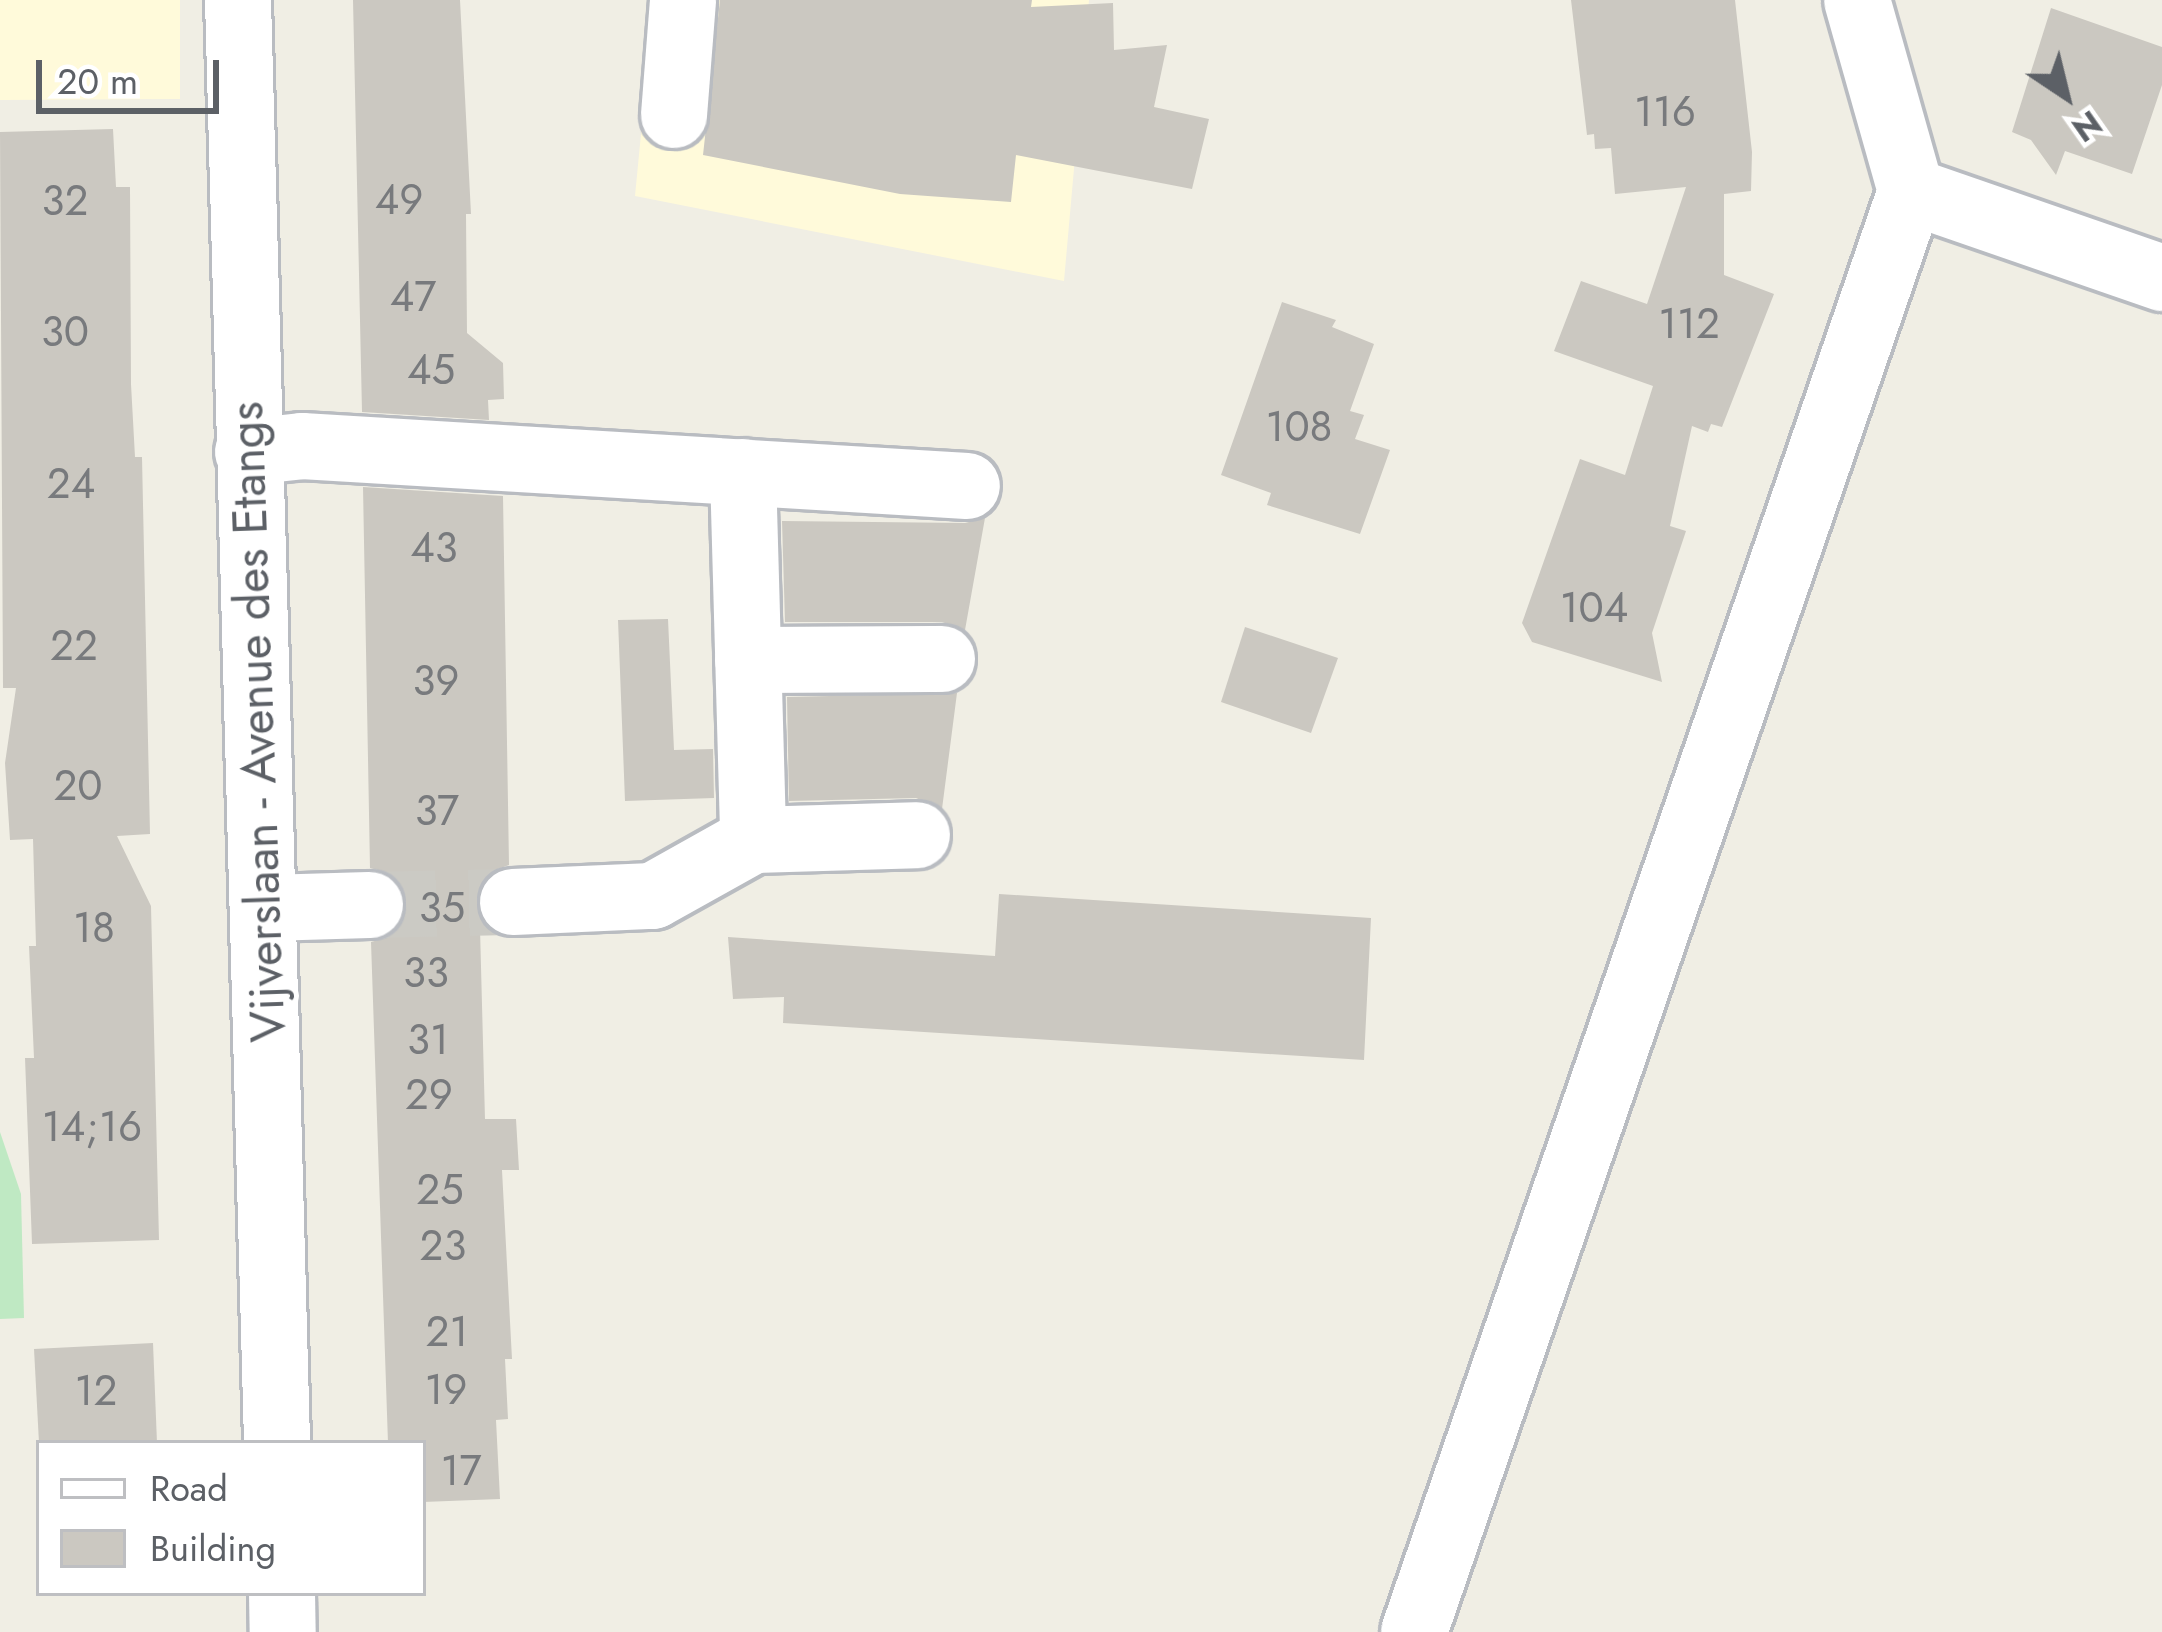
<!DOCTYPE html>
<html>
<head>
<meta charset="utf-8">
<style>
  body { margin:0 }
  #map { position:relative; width:2162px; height:1632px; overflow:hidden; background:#f0eee4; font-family:Jost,sans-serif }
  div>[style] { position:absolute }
  .commercial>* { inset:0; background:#fffada }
  .green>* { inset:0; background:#bfe9c3 }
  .building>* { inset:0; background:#cbc8c1 }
  .minor-tunnel>* { height:66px; margin-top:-33px; transform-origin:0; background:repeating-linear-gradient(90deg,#cbcac4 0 66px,transparent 0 99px) }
  .roads { filter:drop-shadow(3px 0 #b9bcc1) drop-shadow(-3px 0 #b9bcc1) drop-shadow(0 3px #b9bcc1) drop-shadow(0 -3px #b9bcc1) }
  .minor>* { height:66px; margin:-33px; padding:0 33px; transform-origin:33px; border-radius:33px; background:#fff }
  span { translate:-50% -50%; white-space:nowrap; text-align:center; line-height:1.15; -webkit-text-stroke:10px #fff; paint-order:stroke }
  .number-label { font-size:42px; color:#787a7d }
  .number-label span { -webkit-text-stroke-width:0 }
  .street-label { font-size:48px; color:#5c6066 }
  .legend { position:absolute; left:36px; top:1440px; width:390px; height:156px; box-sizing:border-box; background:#fff; border:3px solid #bebfc2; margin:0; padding:15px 21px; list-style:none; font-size:36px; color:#5c6066 }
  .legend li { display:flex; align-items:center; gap:24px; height:60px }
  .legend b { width:60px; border:3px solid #bebfc2 }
  .north { position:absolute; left:2006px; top:36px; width:120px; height:120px; -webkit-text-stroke:9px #fff; paint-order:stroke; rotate:145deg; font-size:33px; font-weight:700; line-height:48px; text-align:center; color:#5c6066 }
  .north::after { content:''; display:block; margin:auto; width:42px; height:54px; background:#5c6066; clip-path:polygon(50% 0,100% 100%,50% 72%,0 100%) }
  .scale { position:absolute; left:36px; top:60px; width:183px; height:54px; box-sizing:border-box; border:6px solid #5c6066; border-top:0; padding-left:15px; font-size:36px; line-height:42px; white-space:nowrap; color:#5c6066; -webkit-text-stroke:9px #fff; paint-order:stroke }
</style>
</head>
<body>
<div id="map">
  <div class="commercial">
    <i style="clip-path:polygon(0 0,180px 0,180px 99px,0 100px)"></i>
    <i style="clip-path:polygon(654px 0,1089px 0,1064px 281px,635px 196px)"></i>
  </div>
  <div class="green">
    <i style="clip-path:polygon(0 1132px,21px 1194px,24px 1318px,0 1319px)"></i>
  </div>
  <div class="building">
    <i style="clip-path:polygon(353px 0,460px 0,471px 214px,466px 214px,467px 333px,503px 363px,504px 399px,488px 400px,489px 420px,362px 412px)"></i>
    <i style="clip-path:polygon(720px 0,1032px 0,1031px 7px,1113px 3px,1114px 50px,1167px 45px,1154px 107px,1209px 119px,1192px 189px,1016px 155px,1011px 202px,900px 194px,703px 155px)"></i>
    <i style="clip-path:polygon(1571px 0,1735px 0,1752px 152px,1751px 191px,1724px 194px,1724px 275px,1774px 294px,1722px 427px,1711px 424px,1708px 432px,1692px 426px,1670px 526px,1686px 531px,1652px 633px,1662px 682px,1532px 642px,1522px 623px,1580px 459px,1625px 475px,1653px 386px,1554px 351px,1581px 281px,1647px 304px,1686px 187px,1615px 194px,1611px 148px,1595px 149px,1594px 134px,1587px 135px)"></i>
    <i style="clip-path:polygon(2051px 8px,2162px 47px,2162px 85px,2132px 174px,2065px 151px,2056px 175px,2031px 140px,2012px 132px)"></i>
    <i style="clip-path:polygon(113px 129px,116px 187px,130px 187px,131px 384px,135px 457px,142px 457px,150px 834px,117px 836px,151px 906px,159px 1240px,32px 1244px,25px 1058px,34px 1058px,29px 946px,36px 946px,33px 839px,10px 840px,5px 763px,16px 688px,3px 688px,0 132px)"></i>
    <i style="clip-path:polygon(1282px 302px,1336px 320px,1332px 327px,1374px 344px,1350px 411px,1364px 415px,1355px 439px,1390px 450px,1360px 534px,1267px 505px,1271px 493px,1221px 475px)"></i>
    <i style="clip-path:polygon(363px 487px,503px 496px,509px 865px,492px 871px,480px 884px,476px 902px,487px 928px,480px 928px,485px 1119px,516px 1119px,519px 1170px,502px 1170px,512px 1359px,505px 1359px,508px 1419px,496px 1420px,500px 1499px,423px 1502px,423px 1443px,388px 1443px,371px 942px,389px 937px,402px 924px,407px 903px,402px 886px,389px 873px,370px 868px)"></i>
    <i style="clip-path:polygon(985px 518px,965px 630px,942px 622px,785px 622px,782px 521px,965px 523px)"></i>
    <i style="clip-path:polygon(668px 619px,674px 750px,713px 749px,714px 798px,625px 801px,618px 620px)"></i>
    <i style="clip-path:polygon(1245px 627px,1338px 658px,1311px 733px,1221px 702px)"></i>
    <i style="clip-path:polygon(957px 693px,942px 809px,916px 798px,789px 801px,787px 697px)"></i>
    <i style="clip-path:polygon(999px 894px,1371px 918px,1364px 1060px,783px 1023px,784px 997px,733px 999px,728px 937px,995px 956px)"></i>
    <i style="clip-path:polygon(153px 1343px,157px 1443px,39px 1443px,34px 1349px)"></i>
  </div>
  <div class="minor-tunnel">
    <i style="left:370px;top:905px;width:143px;rotate:-1.2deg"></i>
  </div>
  <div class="roads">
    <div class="minor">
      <i style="left:238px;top:0;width:1444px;rotate:88.45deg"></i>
      <i style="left:674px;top:115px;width:115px;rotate:-85.5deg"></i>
      <i style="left:1911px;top:191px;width:266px;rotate:19.1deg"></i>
      <i style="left:248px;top:452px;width:54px;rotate:-6.3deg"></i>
      <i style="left:302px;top:446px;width:666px;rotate:3.44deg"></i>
      <i style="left:743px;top:472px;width:368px;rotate:88.4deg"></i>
      <i style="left:753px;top:840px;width:164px;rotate:-1.7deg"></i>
      <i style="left:748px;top:660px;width:194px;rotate:-0.3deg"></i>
      <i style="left:513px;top:902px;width:140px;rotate:-2.5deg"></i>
      <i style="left:653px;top:896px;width:115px;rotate:-29.2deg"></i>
      <i style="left:267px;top:908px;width:103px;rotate:-1.7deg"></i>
      <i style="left:282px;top:1593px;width:39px;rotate:89deg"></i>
      <i style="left:1414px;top:1632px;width:1524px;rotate:-70.97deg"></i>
      <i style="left:1911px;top:191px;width:198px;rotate:-105.8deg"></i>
    </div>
  </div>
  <div class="number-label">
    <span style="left:1665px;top:112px">116</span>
    <span style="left:399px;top:200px">49</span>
    <span style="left:65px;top:201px">32</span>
    <span style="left:413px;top:297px">47</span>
    <span style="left:1689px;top:324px">112</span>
    <span style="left:65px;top:332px">30</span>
    <span style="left:431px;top:370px">45</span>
    <span style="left:1299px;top:427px">108</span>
    <span style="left:71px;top:484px">24</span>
    <span style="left:434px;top:548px">43</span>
    <span style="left:1594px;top:608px">104</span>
    <span style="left:74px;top:646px">22</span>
    <span style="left:436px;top:681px">39</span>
    <span style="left:78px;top:786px">20</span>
    <span style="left:437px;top:811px">37</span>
    <span style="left:442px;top:908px">35</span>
    <span style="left:94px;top:928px">18</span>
    <span style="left:426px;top:973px">33</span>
    <span style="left:428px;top:1040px">31</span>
    <span style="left:429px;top:1095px">29</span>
    <span style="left:92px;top:1127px">14;16</span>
    <span style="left:440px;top:1190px">25</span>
    <span style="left:443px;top:1246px">23</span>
    <span style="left:447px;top:1332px">21</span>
    <span style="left:446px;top:1390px">19</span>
    <span style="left:96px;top:1391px">12</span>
    <span style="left:461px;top:1471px">17</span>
  </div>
  <div class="street-label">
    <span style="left:257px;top:722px;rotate:-92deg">Vijverslaan - Avenue des Etangs</span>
  </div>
  <ul class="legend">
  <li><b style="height:15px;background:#fff"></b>Road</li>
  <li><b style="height:33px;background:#cbc8c1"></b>Building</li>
  </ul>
  <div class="north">N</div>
  <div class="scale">20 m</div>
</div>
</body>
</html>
